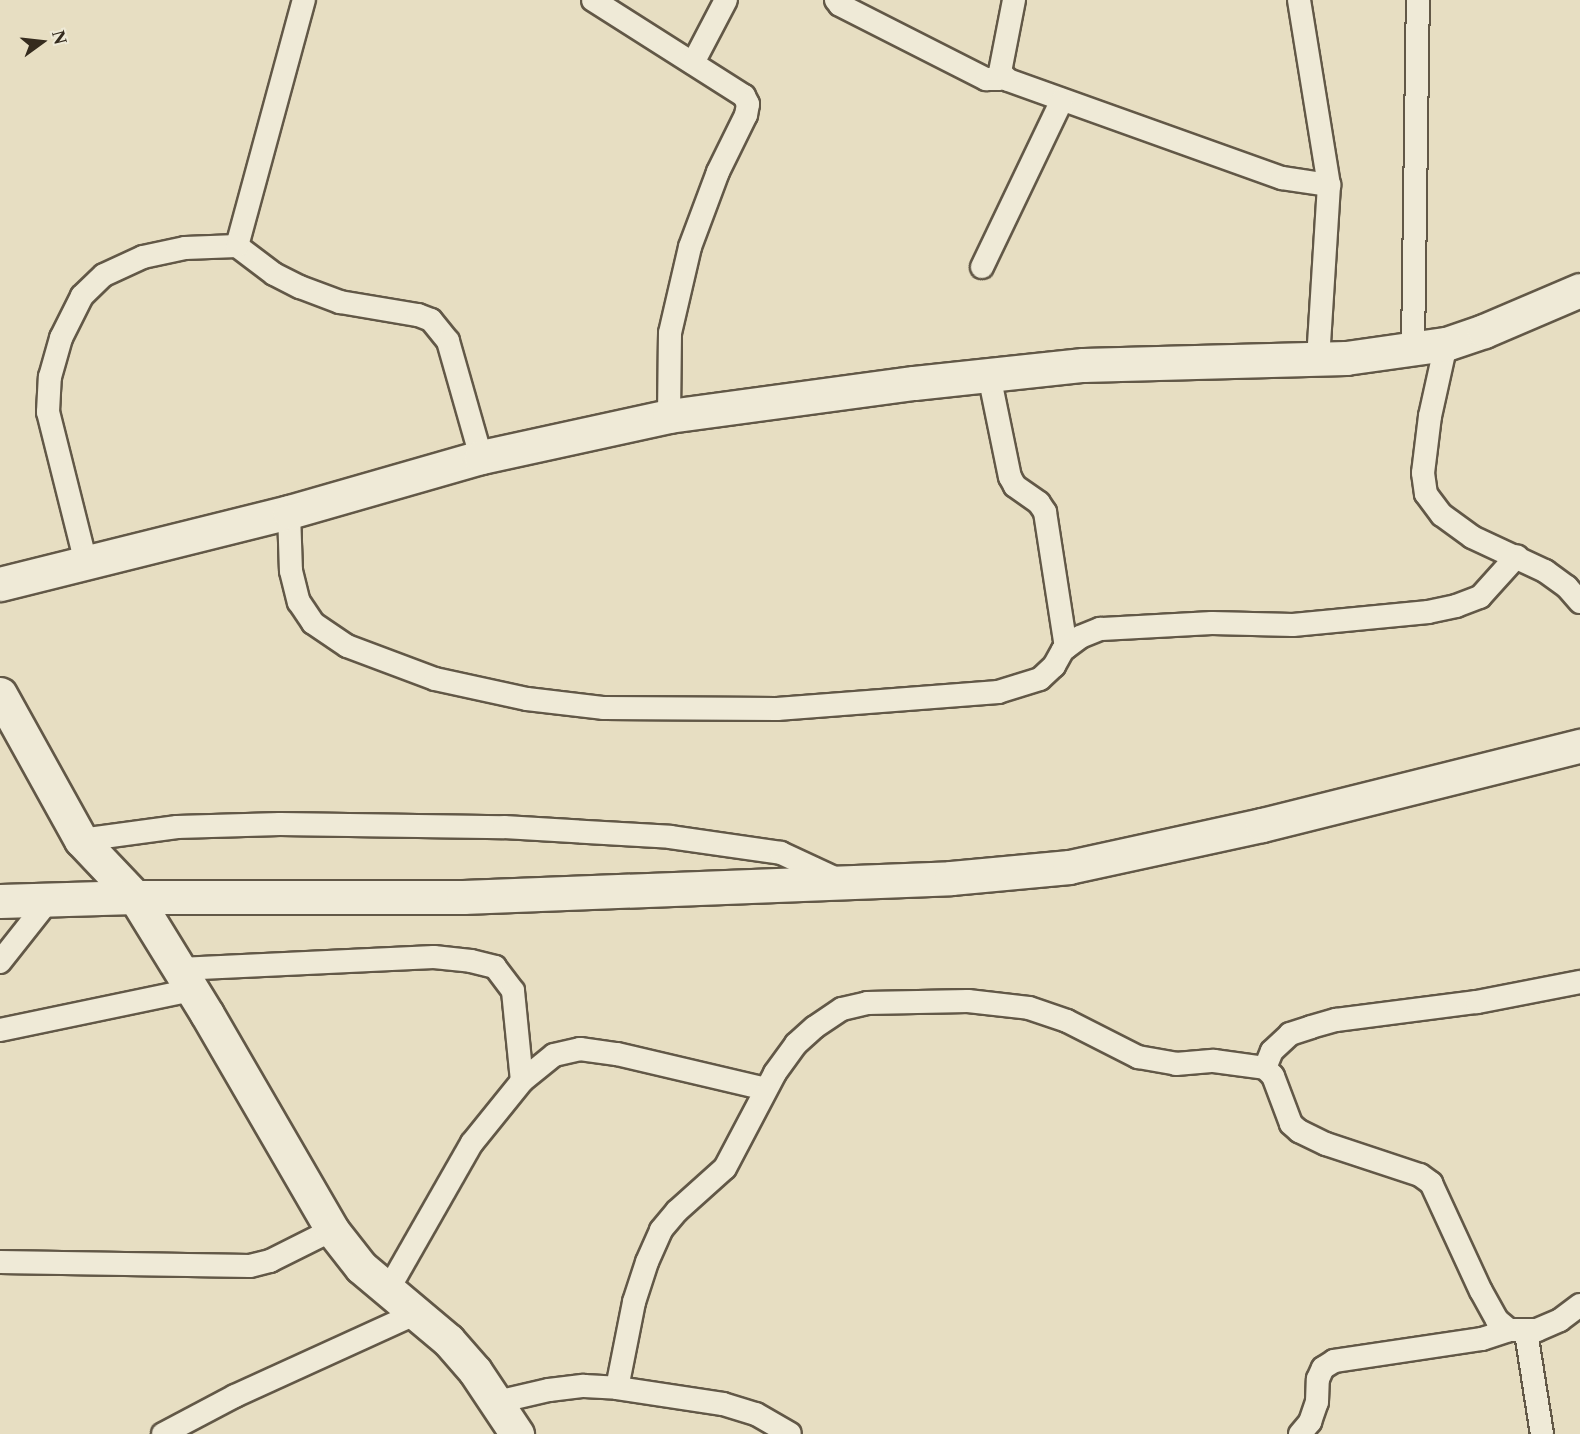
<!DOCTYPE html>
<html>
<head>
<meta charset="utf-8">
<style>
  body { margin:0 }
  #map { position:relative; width:1580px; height:1434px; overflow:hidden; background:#e7dec2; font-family:"Libre Caslon Text",serif }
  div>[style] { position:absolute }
  .roads { filter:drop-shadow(2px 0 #625847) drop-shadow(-2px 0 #625847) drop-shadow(0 2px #625847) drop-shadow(0 -2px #625847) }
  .street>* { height:22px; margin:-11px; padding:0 11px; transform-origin:11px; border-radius:11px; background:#efead7 }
  .secondary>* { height:33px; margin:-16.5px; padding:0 16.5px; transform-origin:16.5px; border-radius:16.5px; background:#efead7 }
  span { translate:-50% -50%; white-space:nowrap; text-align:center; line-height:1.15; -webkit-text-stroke:6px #efead7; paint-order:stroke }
  .north { position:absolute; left:12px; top:12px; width:60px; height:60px; -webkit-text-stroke:4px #efead7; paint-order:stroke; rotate:75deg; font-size:16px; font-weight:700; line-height:24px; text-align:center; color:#352b1e }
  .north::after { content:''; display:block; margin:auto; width:21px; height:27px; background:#352b1e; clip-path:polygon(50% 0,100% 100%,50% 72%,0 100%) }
</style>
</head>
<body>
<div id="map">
  <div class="roads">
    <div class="street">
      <i style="left:593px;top:0;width:179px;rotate:32.4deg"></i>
      <i style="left:744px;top:96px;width:9px;rotate:63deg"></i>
      <i style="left:748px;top:104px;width:11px;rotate:100deg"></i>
      <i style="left:746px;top:115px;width:64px;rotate:116.2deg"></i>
      <i style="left:718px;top:172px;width:80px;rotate:110.5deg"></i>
      <i style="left:690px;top:247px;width:88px;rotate:103.1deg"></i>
      <i style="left:670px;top:333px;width:83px;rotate:90.7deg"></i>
      <i style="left:836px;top:0;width:6px;rotate:51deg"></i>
      <i style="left:840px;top:5px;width:164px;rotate:26.9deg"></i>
      <i style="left:986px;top:79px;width:12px"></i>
      <i style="left:998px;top:79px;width:5px;rotate:-22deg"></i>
      <i style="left:1014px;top:0;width:73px;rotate:101deg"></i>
      <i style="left:1000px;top:72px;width:11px;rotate:45deg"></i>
      <i style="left:1008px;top:80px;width:291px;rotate:19.7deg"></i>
      <i style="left:1282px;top:178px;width:48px;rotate:8.5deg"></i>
      <i style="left:1299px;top:0;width:187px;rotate:80.8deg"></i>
      <i style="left:1329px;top:185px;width:174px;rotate:93.6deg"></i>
      <i style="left:693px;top:63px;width:71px;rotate:-62.4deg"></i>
      <i style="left:237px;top:246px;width:46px;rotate:37.1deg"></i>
      <i style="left:274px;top:274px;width:29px;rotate:27deg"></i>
      <i style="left:300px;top:287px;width:43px;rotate:20.6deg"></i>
      <i style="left:340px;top:302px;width:79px;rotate:9.5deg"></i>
      <i style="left:418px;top:315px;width:14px;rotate:21deg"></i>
      <i style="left:431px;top:320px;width:27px;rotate:51deg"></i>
      <i style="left:448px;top:341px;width:121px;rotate:74.1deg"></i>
      <i style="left:982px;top:267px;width:185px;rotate:-64.4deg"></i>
      <i style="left:1446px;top:344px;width:74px;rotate:102.5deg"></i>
      <i style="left:1430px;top:416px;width:57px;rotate:97deg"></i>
      <i style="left:1423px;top:473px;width:21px;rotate:82deg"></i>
      <i style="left:1426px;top:494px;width:26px;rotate:53deg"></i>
      <i style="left:1442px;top:515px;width:37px;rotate:36deg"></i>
      <i style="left:1472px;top:537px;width:81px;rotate:25deg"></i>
      <i style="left:1545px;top:571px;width:27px;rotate:36deg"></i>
      <i style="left:1567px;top:587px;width:20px;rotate:49deg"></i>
      <i style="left:1413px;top:348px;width:348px;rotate:-89.2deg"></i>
      <i style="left:989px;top:375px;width:104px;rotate:78.4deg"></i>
      <i style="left:1010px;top:477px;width:10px;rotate:61deg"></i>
      <i style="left:1015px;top:486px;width:29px;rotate:35deg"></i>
      <i style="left:1039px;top:503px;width:11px;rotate:56deg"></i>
      <i style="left:1045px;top:512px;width:137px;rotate:81.2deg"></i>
      <i style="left:289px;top:512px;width:59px;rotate:88.1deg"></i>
      <i style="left:291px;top:571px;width:32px;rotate:76deg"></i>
      <i style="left:299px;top:602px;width:25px;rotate:56deg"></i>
      <i style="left:313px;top:623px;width:41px;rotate:34.1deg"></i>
      <i style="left:347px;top:646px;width:94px;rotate:20.6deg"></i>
      <i style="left:435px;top:679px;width:94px;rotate:12.3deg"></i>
      <i style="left:527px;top:699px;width:78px;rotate:6.7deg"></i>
      <i style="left:604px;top:708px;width:173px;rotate:0.3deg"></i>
      <i style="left:777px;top:709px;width:222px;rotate:-4.4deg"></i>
      <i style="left:998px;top:692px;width:44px;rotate:-17.2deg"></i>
      <i style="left:1040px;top:679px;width:19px;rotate:-43deg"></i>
      <i style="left:1054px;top:666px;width:18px;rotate:-61deg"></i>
      <i style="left:1063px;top:650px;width:21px;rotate:-37deg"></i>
      <i style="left:1080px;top:637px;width:22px;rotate:-22deg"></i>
      <i style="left:1100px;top:629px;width:112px;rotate:-3.1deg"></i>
      <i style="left:1212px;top:623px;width:81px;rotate:1.4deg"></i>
      <i style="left:1293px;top:625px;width:136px;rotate:-5.5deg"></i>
      <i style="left:1428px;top:612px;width:29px;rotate:-12deg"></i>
      <i style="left:1456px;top:606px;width:26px;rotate:-21deg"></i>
      <i style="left:1480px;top:597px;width:55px;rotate:-47.9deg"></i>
      <i style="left:86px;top:563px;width:156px;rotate:-104.1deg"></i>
      <i style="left:48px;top:412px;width:35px;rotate:-87deg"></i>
      <i style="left:50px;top:377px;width:41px;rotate:-74.2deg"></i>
      <i style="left:61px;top:338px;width:47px;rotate:-63.4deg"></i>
      <i style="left:82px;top:296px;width:30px;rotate:-44deg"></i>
      <i style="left:104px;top:275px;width:43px;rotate:-24.8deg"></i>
      <i style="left:143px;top:257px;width:43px;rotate:-12.1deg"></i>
      <i style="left:185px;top:248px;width:52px;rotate:-2.2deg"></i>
      <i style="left:237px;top:246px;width:255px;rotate:-74.8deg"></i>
      <i style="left:81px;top:840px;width:97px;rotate:-7.7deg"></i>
      <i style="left:177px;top:827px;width:103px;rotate:-1.7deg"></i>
      <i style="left:280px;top:824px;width:224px;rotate:0.8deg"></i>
      <i style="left:504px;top:827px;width:166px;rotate:3.4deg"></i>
      <i style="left:670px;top:837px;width:112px;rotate:8.2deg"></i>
      <i style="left:781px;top:853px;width:64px;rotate:25deg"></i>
      <i style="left:0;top:962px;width:79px;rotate:-51.7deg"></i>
      <i style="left:179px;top:969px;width:255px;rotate:-2.7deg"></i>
      <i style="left:434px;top:957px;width:37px;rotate:6deg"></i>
      <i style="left:471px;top:961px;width:25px;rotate:14deg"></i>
      <i style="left:495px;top:967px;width:30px;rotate:53deg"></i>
      <i style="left:513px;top:991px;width:90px;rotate:84.3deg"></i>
      <i style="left:0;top:1030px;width:196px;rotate:-11.8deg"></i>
      <i style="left:1265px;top:1068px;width:18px;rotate:-68deg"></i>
      <i style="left:1272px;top:1051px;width:25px;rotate:-43deg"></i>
      <i style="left:1290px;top:1034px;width:22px;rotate:-18deg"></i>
      <i style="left:1311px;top:1027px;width:26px;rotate:-16deg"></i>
      <i style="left:1336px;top:1020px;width:142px;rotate:-7.3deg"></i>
      <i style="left:1477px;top:1002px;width:105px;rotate:-11deg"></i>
      <i style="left:0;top:1262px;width:250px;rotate:0.9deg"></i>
      <i style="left:250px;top:1266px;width:21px;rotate:-14deg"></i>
      <i style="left:270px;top:1261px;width:69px;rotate:-26.6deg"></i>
      <i style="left:388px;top:1290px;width:169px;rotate:-60.3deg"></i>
      <i style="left:472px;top:1143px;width:80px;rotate:-51.1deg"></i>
      <i style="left:522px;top:1081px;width:41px;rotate:-39.1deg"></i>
      <i style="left:554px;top:1055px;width:27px;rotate:-13deg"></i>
      <i style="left:580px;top:1049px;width:37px;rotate:8deg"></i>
      <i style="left:617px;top:1054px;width:153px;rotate:13.2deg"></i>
      <i style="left:1526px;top:1332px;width:103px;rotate:81.1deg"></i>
      <i style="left:617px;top:1388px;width:88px;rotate:-78.8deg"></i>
      <i style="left:634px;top:1302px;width:42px;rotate:-72deg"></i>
      <i style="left:647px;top:1262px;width:35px;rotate:-66deg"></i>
      <i style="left:661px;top:1230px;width:25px;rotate:-50deg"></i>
      <i style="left:677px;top:1211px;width:64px;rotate:-41.9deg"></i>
      <i style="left:725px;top:1168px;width:107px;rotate:-62.2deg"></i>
      <i style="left:775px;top:1073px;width:36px;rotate:-54deg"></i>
      <i style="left:796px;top:1044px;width:25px;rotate:-42deg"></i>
      <i style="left:815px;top:1027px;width:32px;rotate:-34deg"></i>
      <i style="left:842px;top:1009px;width:26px;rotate:-13deg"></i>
      <i style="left:867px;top:1003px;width:101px;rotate:-1.1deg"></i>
      <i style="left:968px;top:1001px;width:61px;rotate:6.5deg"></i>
      <i style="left:1029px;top:1008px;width:40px;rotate:18.9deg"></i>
      <i style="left:1067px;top:1021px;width:80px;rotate:26.9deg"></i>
      <i style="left:1138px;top:1057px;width:39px;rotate:10deg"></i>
      <i style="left:1176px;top:1064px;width:38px;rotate:-5deg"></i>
      <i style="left:1214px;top:1061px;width:51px;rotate:7.8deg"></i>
      <i style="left:1265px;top:1068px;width:11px;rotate:45deg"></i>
      <i style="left:1273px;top:1076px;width:51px;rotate:69.4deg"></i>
      <i style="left:1291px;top:1124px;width:11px;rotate:41deg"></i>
      <i style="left:1299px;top:1131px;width:30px;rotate:26deg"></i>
      <i style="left:1326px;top:1144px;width:99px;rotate:18.3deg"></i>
      <i style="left:1420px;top:1175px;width:14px;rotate:36deg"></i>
      <i style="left:1431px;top:1183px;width:119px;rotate:65.2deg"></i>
      <i style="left:1481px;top:1291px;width:33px;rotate:61deg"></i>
      <i style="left:1497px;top:1320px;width:16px;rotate:40deg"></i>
      <i style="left:1509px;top:1330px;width:28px"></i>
      <i style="left:1537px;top:1330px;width:25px;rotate:-23deg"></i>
      <i style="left:1560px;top:1320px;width:25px;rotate:-37deg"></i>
      <i style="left:497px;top:1402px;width:53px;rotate:-13deg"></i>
      <i style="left:549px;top:1390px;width:35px;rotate:-7deg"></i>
      <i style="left:584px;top:1386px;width:33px;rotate:3deg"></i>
      <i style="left:617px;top:1388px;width:107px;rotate:8.6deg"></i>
      <i style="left:723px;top:1404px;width:34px;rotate:17deg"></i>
      <i style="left:756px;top:1414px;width:39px;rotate:30deg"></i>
      <i style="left:163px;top:1434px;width:81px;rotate:-27.8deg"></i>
      <i style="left:235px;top:1396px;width:198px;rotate:-24.5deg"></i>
      <i style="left:1300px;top:1434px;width:16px;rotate:-50deg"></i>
      <i style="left:1310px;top:1422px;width:21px;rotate:-71deg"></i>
      <i style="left:1317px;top:1402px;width:23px;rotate:-88deg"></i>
      <i style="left:1318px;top:1379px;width:12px;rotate:-66deg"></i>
      <i style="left:1323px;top:1368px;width:13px;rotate:-32deg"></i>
      <i style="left:1334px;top:1361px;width:150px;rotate:-8.5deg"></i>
      <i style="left:1482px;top:1339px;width:28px;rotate:-18deg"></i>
    </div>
    <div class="secondary">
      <i style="left:0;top:584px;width:298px;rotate:-14deg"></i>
      <i style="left:289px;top:512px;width:200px;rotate:-16deg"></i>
      <i style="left:481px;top:457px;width:192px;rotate:-12.3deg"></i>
      <i style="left:669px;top:416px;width:247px;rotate:-7.7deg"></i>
      <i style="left:914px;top:383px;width:170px;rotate:-6.1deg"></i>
      <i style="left:1083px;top:365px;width:263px;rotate:-1.5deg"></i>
      <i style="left:1346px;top:358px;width:101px;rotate:-8deg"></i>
      <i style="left:1446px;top:344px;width:40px;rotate:-18.9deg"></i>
      <i style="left:1484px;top:331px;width:104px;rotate:-23.1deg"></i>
      <i style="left:0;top:694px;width:167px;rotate:61deg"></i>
      <i style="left:81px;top:840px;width:79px;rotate:46.5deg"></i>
      <i style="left:135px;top:897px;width:137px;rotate:58.4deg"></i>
      <i style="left:207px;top:1014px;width:250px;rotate:59.9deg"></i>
      <i style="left:332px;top:1230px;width:47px;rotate:51.9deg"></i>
      <i style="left:361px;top:1267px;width:114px;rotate:40deg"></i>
      <i style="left:448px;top:1340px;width:41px;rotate:48.9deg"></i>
      <i style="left:475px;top:1371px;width:76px;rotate:56.3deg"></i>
      <i style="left:0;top:901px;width:135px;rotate:-1.7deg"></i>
      <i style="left:135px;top:897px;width:328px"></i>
      <i style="left:463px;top:897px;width:488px;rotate:-2.2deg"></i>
      <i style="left:951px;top:878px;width:119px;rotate:-5.3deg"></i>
      <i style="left:1069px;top:867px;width:198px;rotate:-12.3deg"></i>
      <i style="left:1262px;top:825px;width:328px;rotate:-14deg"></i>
    </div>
  </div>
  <div class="north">N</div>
</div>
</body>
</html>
